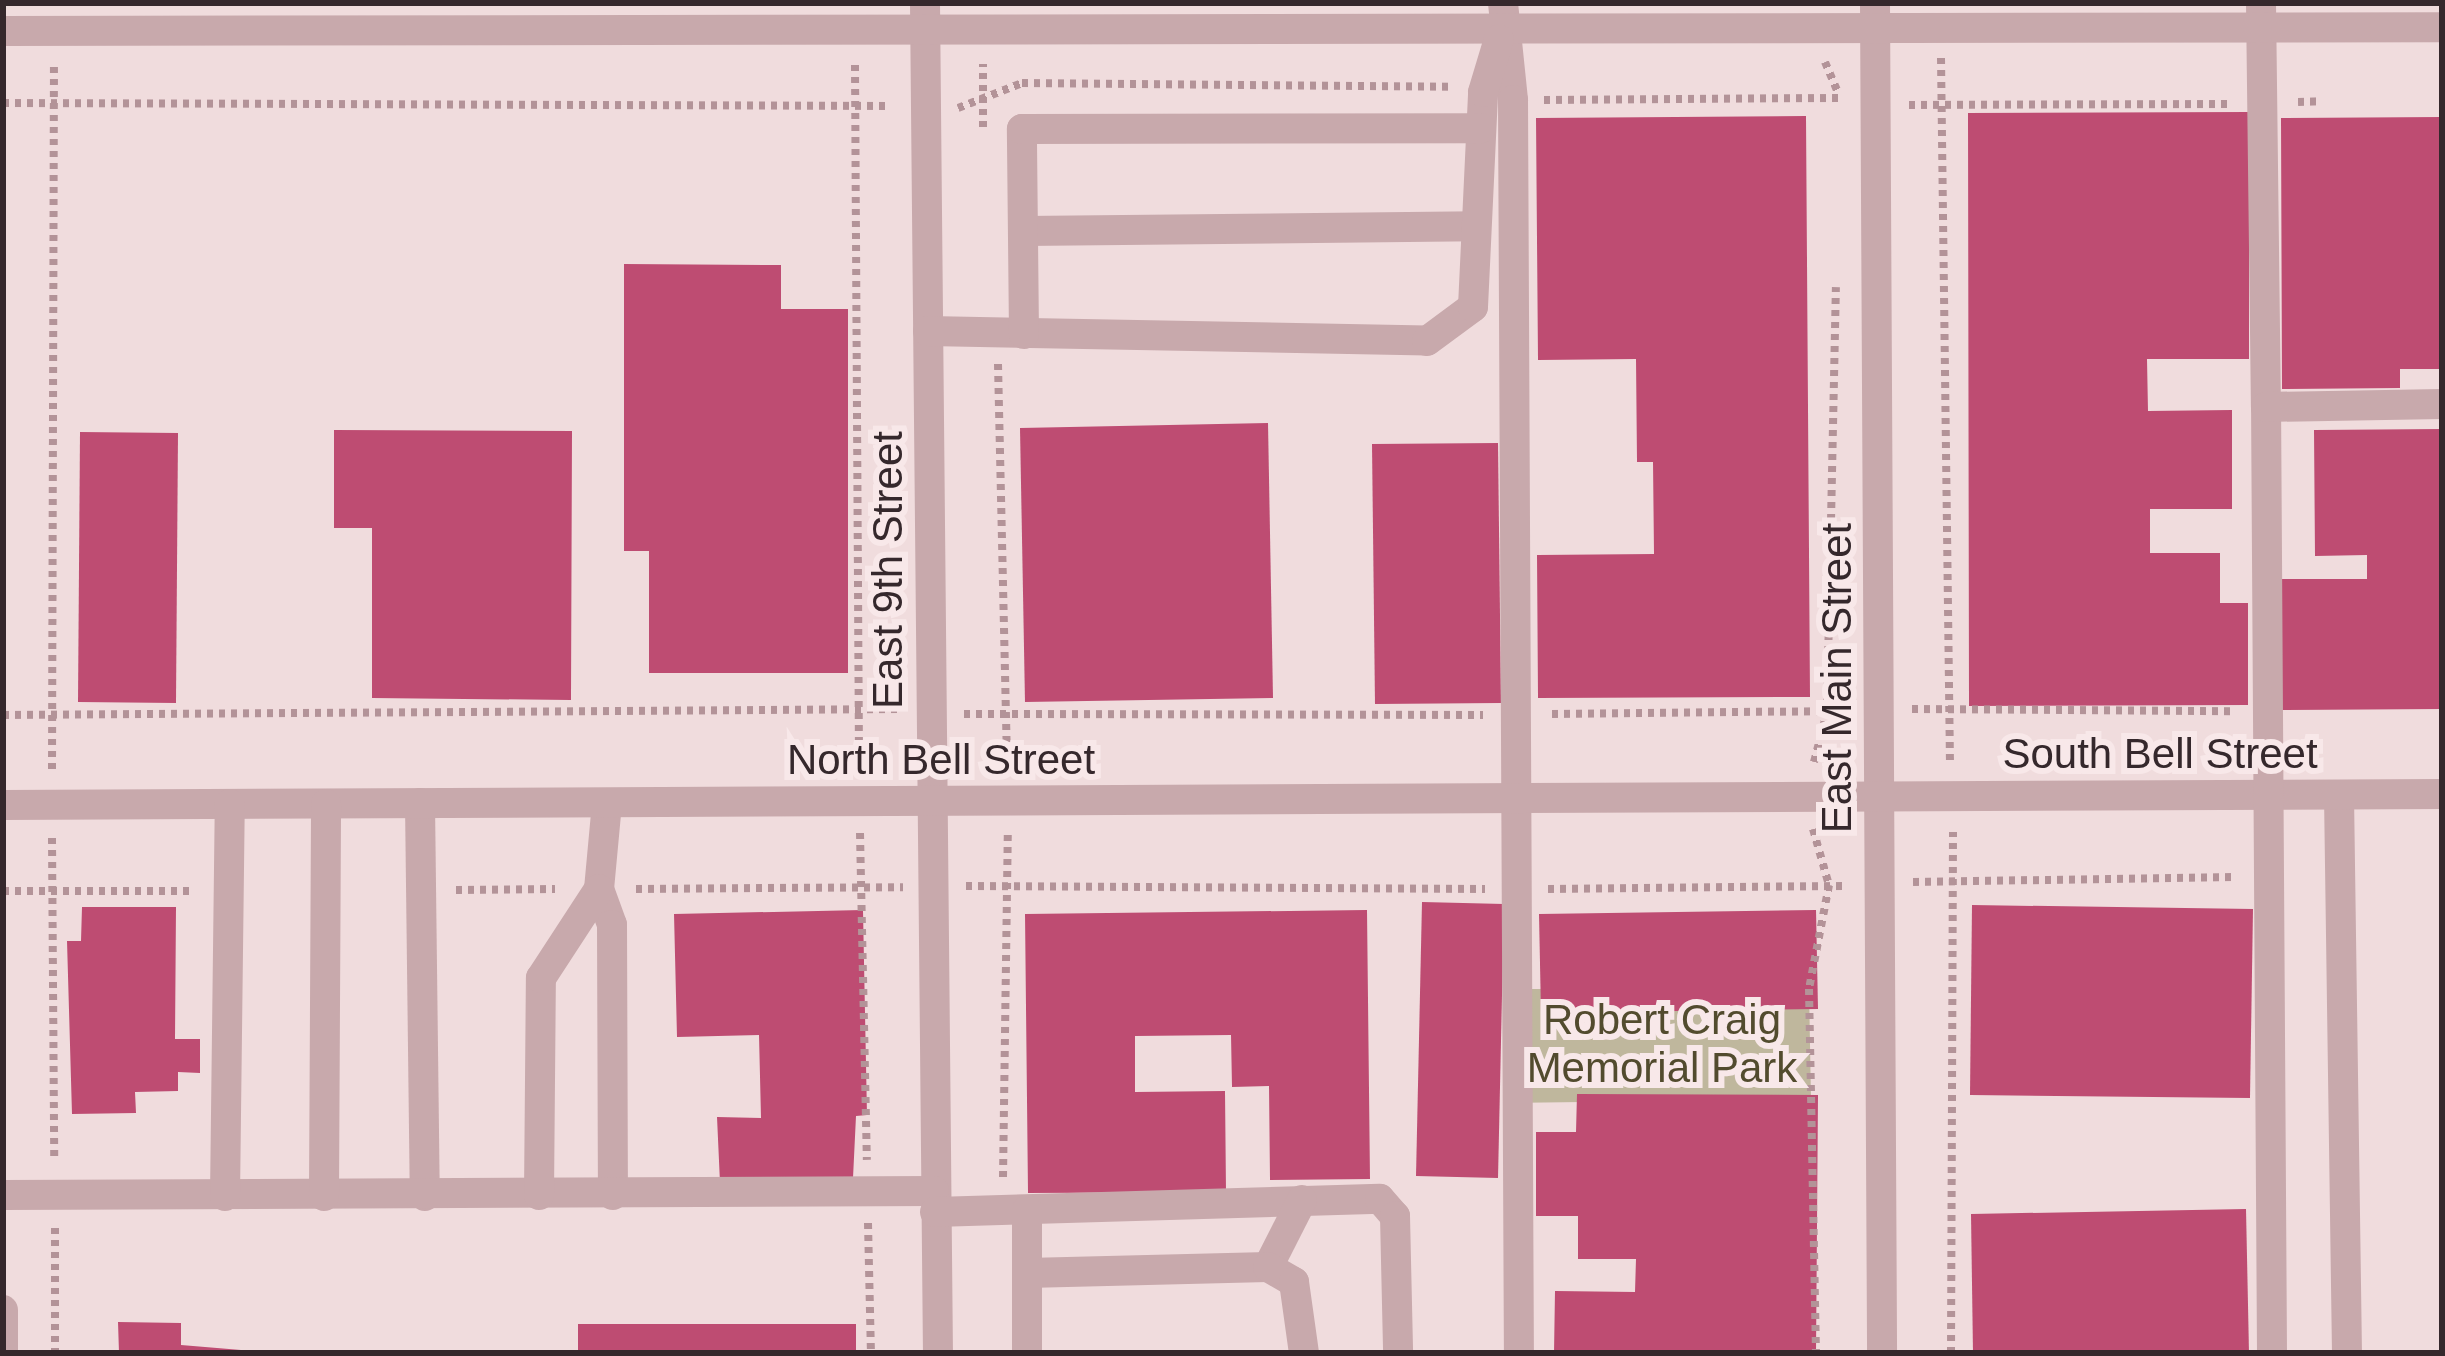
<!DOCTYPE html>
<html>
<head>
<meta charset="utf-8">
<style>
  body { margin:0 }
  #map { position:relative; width:2445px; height:1356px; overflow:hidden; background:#f0dcdd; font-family:Helvetica,sans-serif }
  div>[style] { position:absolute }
  .green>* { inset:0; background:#bfb79d }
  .building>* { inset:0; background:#be4c72 }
  .path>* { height:8px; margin-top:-4px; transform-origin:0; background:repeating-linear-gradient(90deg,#b39398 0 6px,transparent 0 12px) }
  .minor>* { height:30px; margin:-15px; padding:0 15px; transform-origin:15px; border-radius:15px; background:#c8a9ac }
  span { translate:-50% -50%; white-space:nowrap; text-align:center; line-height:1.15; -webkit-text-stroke:12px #f8e8e9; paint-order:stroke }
  .street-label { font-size:42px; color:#35282c }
  .park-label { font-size:42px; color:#524b2e }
  .frame { position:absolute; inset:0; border:6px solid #35282c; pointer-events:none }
</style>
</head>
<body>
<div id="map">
  <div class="green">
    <i style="clip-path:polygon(1513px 989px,1809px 989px,1811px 1099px,1513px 1103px)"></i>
  </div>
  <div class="building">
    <i style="clip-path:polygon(2249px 112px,2249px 359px,2147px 359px,2148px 411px,2232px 410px,2232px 509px,2150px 509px,2150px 553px,2220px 553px,2220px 603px,2248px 603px,2248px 705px,1969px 706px,1968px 113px)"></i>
    <i style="clip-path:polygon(1806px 116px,1810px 697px,1538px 698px,1537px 555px,1654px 554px,1653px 462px,1637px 462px,1636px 359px,1538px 360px,1536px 118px)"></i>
    <i style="clip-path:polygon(2442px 117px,2442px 369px,2400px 369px,2400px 388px,2282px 389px,2281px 118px)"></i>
    <i style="clip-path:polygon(624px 264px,781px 265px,781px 309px,848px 309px,848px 673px,649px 673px,649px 551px,624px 551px)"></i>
    <i style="clip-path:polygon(1268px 423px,1273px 698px,1025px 702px,1020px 428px)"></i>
    <i style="clip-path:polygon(2442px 429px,2442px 709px,2276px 710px,2275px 579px,2367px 579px,2367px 555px,2315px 556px,2314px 430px)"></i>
    <i style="clip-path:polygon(334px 430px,572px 431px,571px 700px,372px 698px,372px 528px,334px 528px)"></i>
    <i style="clip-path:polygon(80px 432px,178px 433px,176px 703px,78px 702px)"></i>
    <i style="clip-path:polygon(1498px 443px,1501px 703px,1375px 704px,1372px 444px)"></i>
    <i style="clip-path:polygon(1422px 902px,1504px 904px,1498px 1178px,1416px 1176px)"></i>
    <i style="clip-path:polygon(1972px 905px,2253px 909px,2250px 1098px,1970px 1095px)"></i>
    <i style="clip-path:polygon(82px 907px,176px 907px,175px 1039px,200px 1039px,200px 1073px,178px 1072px,178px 1091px,135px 1092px,136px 1113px,72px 1114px,67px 941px,81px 941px)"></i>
    <i style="clip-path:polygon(863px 910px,867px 1115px,856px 1116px,853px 1178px,720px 1183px,717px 1117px,761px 1118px,759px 1035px,677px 1037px,674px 914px)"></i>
    <i style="clip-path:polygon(1367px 910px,1370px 1179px,1270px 1180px,1269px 1086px,1232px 1087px,1231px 1035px,1135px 1036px,1135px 1092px,1225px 1091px,1226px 1192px,1028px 1193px,1025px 914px)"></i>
    <i style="clip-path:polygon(1816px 910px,1818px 1009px,1541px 1013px,1539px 914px)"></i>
    <i style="clip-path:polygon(1577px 1094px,1818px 1095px,1816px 1353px,1554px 1353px,1555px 1291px,1635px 1292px,1636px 1259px,1578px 1259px,1578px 1216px,1536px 1216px,1536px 1132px,1576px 1132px)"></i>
    <i style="clip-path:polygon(2246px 1209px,2249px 1353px,1973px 1353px,1971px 1214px)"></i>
    <i style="clip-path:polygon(118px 1322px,181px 1323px,181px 1345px,276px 1353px,119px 1353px)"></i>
    <i style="clip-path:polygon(578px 1324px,856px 1324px,856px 1353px,578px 1353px)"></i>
  </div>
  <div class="path">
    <i style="left:1941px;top:58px;width:705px;rotate:89.27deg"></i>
    <i style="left:1825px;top:62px;width:33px;rotate:67deg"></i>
    <i style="left:855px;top:65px;width:705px;rotate:89.67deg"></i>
    <i style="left:1544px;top:100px;width:297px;rotate:-0.4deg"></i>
    <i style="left:2298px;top:102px;width:23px;rotate:-2deg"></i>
    <i style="left:3px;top:103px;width:887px;rotate:0.19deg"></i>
    <i style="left:1909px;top:105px;width:320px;rotate:-0.2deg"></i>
    <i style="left:958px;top:108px;width:69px;rotate:-21.3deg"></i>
    <i style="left:1022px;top:83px;width:431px;rotate:0.5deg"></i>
    <i style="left:983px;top:127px;width:63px;rotate:-90deg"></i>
    <i style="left:998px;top:364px;width:405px;rotate:88.7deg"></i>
    <i style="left:1912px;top:709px;width:321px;rotate:0.4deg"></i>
    <i style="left:964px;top:714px;width:519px;rotate:0.11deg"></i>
    <i style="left:1552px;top:714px;width:291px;rotate:-0.6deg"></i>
    <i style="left:3px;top:715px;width:898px;rotate:-0.38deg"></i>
    <i style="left:1814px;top:762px;width:52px;rotate:-75.4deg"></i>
    <i style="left:1827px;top:712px;width:425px;rotate:-88.8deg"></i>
    <i style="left:52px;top:769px;width:705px;rotate:-89.84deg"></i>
    <i style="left:1813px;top:829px;width:58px;rotate:74.1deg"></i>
    <i style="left:1829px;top:885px;width:106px;rotate:100.9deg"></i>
    <i style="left:1809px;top:989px;width:364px;rotate:88.9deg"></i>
    <i style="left:860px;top:833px;width:327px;rotate:88.8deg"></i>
    <i style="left:52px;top:838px;width:321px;rotate:89.6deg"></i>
    <i style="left:1913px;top:882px;width:321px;rotate:-0.9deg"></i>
    <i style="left:966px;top:886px;width:519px;rotate:0.33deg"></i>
    <i style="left:636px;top:889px;width:267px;rotate:-0.4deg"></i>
    <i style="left:1548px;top:889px;width:297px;rotate:-0.6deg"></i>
    <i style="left:456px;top:890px;width:99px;rotate:-0.6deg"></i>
    <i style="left:3px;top:891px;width:192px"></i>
    <i style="left:1003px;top:1177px;width:345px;rotate:-89.2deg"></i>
    <i style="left:868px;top:1223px;width:130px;rotate:88.7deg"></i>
    <i style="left:55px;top:1228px;width:125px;rotate:90deg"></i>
    <i style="left:1951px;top:1353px;width:521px;rotate:-89.78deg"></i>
  </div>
  <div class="minor">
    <i style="left:925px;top:3px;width:1350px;rotate:89.45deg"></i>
    <i style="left:1503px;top:3px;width:98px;rotate:84.1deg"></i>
    <i style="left:1513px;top:100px;width:1253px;rotate:89.73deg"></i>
    <i style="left:1875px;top:3px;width:1350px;rotate:89.7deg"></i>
    <i style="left:2261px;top:3px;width:404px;rotate:89.3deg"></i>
    <i style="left:3px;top:31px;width:2439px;rotate:-0.09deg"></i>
    <i style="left:1024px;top:231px;width:452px;rotate:-0.6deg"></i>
    <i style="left:928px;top:331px;width:499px;rotate:1.1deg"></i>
    <i style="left:1427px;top:341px;width:57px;rotate:-36.5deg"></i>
    <i style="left:1473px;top:307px;width:215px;rotate:-87.3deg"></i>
    <i style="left:1483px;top:92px;width:55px;rotate:-73.2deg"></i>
    <i style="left:1024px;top:334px;width:205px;rotate:-90.6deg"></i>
    <i style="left:1022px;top:129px;width:459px;rotate:-0.1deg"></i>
    <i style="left:2339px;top:795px;width:558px;rotate:89.18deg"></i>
    <i style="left:420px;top:803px;width:393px;rotate:89.3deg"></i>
    <i style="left:607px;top:803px;width:86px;rotate:95.3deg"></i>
    <i style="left:599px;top:889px;width:38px;rotate:70deg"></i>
    <i style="left:612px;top:925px;width:270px;rotate:89.8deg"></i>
    <i style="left:3px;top:805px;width:2439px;rotate:-0.26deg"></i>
    <i style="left:3px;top:1195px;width:931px;rotate:-0.25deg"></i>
    <i style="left:539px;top:1195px;width:217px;rotate:-89.5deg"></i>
    <i style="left:541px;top:978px;width:106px;rotate:-56.9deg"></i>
    <i style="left:225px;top:1196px;width:392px;rotate:-89.3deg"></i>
    <i style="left:324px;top:1196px;width:392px;rotate:-89.7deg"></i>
    <i style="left:935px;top:1212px;width:445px;rotate:-1.7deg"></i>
    <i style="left:1380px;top:1199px;width:23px;rotate:49deg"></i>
    <i style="left:1395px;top:1216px;width:137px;rotate:88.7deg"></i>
    <i style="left:1268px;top:1267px;width:75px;rotate:-63.1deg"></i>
    <i style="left:1027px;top:1273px;width:241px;rotate:-1.4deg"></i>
    <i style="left:1268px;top:1267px;width:30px;rotate:30deg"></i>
    <i style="left:1294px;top:1282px;width:72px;rotate:82deg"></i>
    <i style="left:3px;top:1310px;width:43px;rotate:90deg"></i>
    <i style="left:1027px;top:1353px;width:143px;rotate:-90deg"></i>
    <i style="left:2272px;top:1353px;width:946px;rotate:-90.36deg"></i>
    <i style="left:2266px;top:407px;width:176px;rotate:-1deg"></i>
  </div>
  <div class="street-label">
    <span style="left:888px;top:570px;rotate:-90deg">East 9th Street</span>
    <span style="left:1837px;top:678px;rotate:-90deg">East Main Street</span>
    <span style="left:2160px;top:754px">South Bell Street</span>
    <span style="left:941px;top:760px">North Bell Street</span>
  </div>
  <div class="park-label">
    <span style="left:1662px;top:1044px">Robert Craig<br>Memorial Park</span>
  </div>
  <div class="frame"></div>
</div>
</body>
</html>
